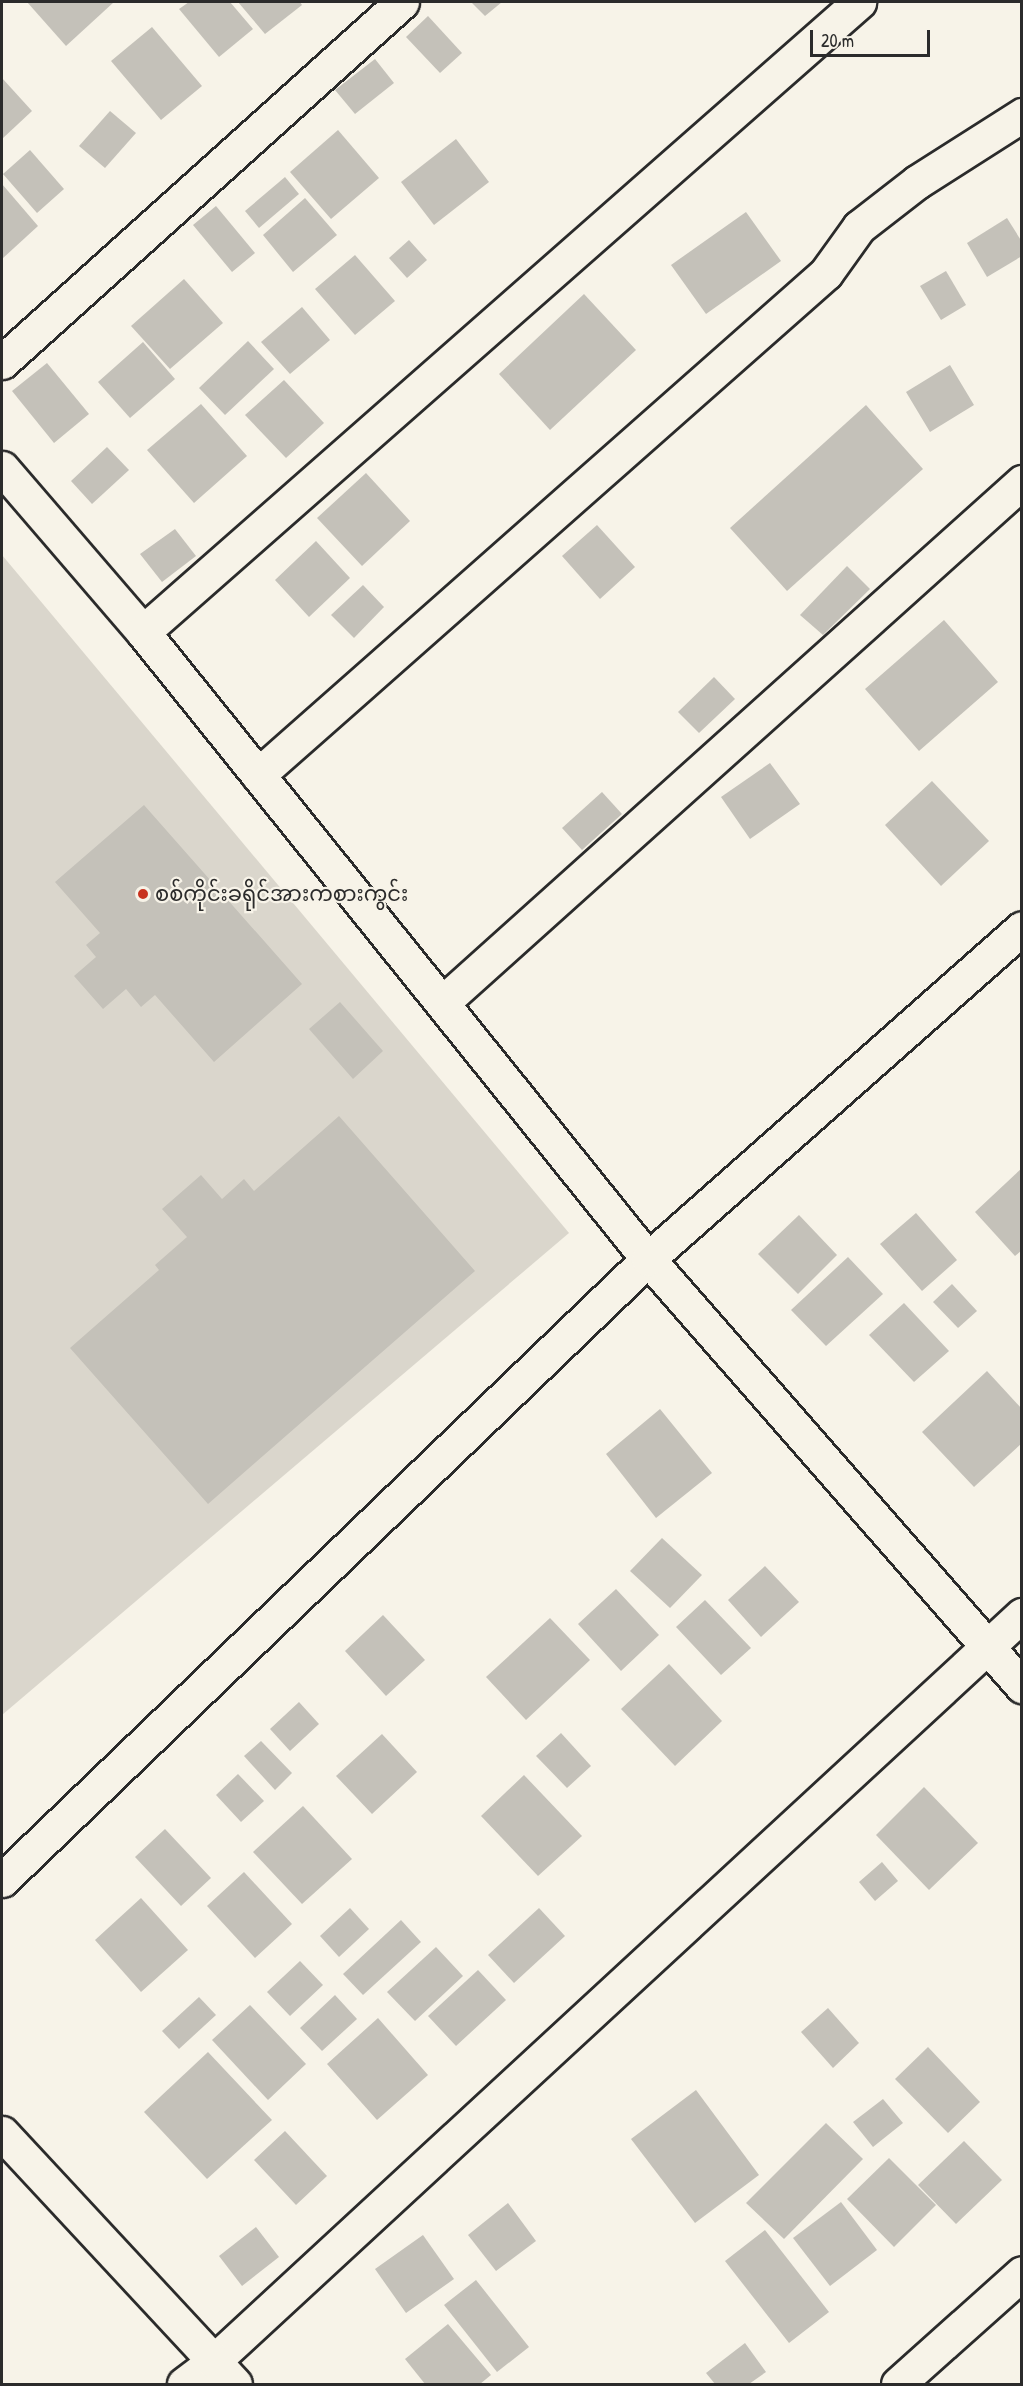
<!DOCTYPE html>
<html>
<head>
<meta charset="utf-8">
<style>
  body { margin:0 }
  #map { position:relative; width:1023px; height:2386px; overflow:hidden; background:#f7f3e8; font-family:"Patrick Hand","Noto Sans Myanmar",sans-serif }
  div>[style] { position:absolute }
  .green>* { inset:0; background:#dad6cc }
  .building>* { inset:0; background:#c4c1b9 }
  .roads { filter:drop-shadow(2px 0 #2b2b2b) drop-shadow(-2px 0 #2b2b2b) drop-shadow(0 2px #2b2b2b) drop-shadow(0 -2px #2b2b2b) }
  .minor>* { height:33px; margin:-16.5px; padding:0 16.5px; transform-origin:16.5px; border-radius:16.5px; background:#f7f3e8 }
  .tertiary>* { height:33px; margin:-16.5px; padding:0 16.5px; transform-origin:16.5px; border-radius:16.5px; background:#f7f3e8 }
  .dots>* { width:16px; height:16px; translate:-50% -50%; box-sizing:border-box; border:3px solid #f7f3e8; border-radius:50% }
  span { translate:-50% -50%; white-space:nowrap; text-align:center; line-height:1.15; -webkit-text-stroke:4.5px #f7f3e8; paint-order:stroke }
  .poi-label { font-size:21px; color:#2b2b2b }
  .left { translate:0 -50%; text-align:left }
  .frame { position:absolute; inset:0; border:3px solid #2b2b2b; pointer-events:none }
  .scale { position:absolute; left:810px; top:30px; width:120px; height:27px; box-sizing:border-box; border:3px solid #2b2b2b; border-top:0; padding-left:8px; font-size:18px; line-height:21px; white-space:nowrap; color:#2b2b2b; -webkit-text-stroke:4px #f7f3e8; paint-order:stroke }
</style>
</head>
<body>
<div id="map">
  <div class="green">
    <i style="clip-path:polygon(2px 555px,569px 1233px,2px 1715px)"></i>
  </div>
  <div class="building">
    <i style="clip-path:polygon(27px 2px,114px 2px,66px 46px)"></i>
    <i style="clip-path:polygon(189px 2px,230px 2px,253px 29px,219px 57px,179px 9px)"></i>
    <i style="clip-path:polygon(238px 2px,300px 2px,302px 5px,265px 34px)"></i>
    <i style="clip-path:polygon(471px 2px,502px 2px,485px 16px)"></i>
    <i style="clip-path:polygon(428px 16px,462px 53px,440px 73px,406px 37px)"></i>
    <i style="clip-path:polygon(152px 27px,202px 86px,161px 120px,111px 61px)"></i>
    <i style="clip-path:polygon(375px 59px,394px 83px,355px 114px,335px 90px)"></i>
    <i style="clip-path:polygon(2px 78px,32px 111px,2px 139px)"></i>
    <i style="clip-path:polygon(110px 111px,136px 133px,105px 168px,79px 146px)"></i>
    <i style="clip-path:polygon(338px 130px,379px 178px,331px 219px,290px 172px)"></i>
    <i style="clip-path:polygon(456px 139px,489px 182px,434px 225px,401px 182px)"></i>
    <i style="clip-path:polygon(30px 150px,64px 189px,37px 213px,3px 174px)"></i>
    <i style="clip-path:polygon(285px 177px,299px 194px,259px 228px,245px 211px)"></i>
    <i style="clip-path:polygon(2px 184px,38px 226px,2px 259px)"></i>
    <i style="clip-path:polygon(305px 198px,337px 235px,293px 272px,263px 235px)"></i>
    <i style="clip-path:polygon(216px 206px,255px 253px,232px 272px,193px 225px)"></i>
    <i style="clip-path:polygon(746px 212px,781px 261px,706px 314px,671px 265px)"></i>
    <i style="clip-path:polygon(1007px 218px,1022px 242px,1022px 256px,987px 277px,967px 243px)"></i>
    <i style="clip-path:polygon(409px 240px,427px 260px,407px 278px,389px 258px)"></i>
    <i style="clip-path:polygon(355px 255px,395px 301px,355px 335px,315px 289px)"></i>
    <i style="clip-path:polygon(946px 271px,966px 305px,941px 320px,920px 286px)"></i>
    <i style="clip-path:polygon(184px 279px,223px 323px,170px 369px,131px 326px)"></i>
    <i style="clip-path:polygon(584px 294px,636px 350px,550px 430px,499px 374px)"></i>
    <i style="clip-path:polygon(302px 307px,330px 340px,290px 374px,261px 342px)"></i>
    <i style="clip-path:polygon(248px 341px,274px 369px,225px 415px,199px 388px)"></i>
    <i style="clip-path:polygon(143px 342px,175px 379px,130px 418px,98px 382px)"></i>
    <i style="clip-path:polygon(47px 363px,89px 414px,54px 443px,12px 391px)"></i>
    <i style="clip-path:polygon(950px 365px,974px 405px,930px 432px,906px 392px)"></i>
    <i style="clip-path:polygon(284px 380px,324px 423px,286px 458px,245px 415px)"></i>
    <i style="clip-path:polygon(201px 404px,247px 456px,194px 503px,147px 450px)"></i>
    <i style="clip-path:polygon(866px 405px,923px 469px,787px 591px,730px 528px)"></i>
    <i style="clip-path:polygon(107px 447px,129px 470px,92px 504px,71px 481px)"></i>
    <i style="clip-path:polygon(366px 473px,410px 521px,362px 566px,317px 518px)"></i>
    <i style="clip-path:polygon(597px 525px,635px 567px,600px 599px,562px 556px)"></i>
    <i style="clip-path:polygon(175px 529px,196px 556px,162px 582px,140px 554px)"></i>
    <i style="clip-path:polygon(316px 541px,350px 578px,309px 617px,275px 580px)"></i>
    <i style="clip-path:polygon(847px 566px,870px 589px,823px 635px,800px 615px)"></i>
    <i style="clip-path:polygon(363px 585px,384px 607px,354px 638px,331px 615px)"></i>
    <i style="clip-path:polygon(944px 620px,998px 682px,919px 751px,865px 689px)"></i>
    <i style="clip-path:polygon(714px 677px,735px 699px,699px 733px,678px 712px)"></i>
    <i style="clip-path:polygon(770px 763px,800px 804px,750px 839px,721px 797px)"></i>
    <i style="clip-path:polygon(932px 781px,989px 841px,941px 886px,885px 825px)"></i>
    <i style="clip-path:polygon(602px 792px,622px 814px,582px 850px,562px 828px)"></i>
    <i style="clip-path:polygon(144px 805px,302px 984px,214px 1062px,155px 995px,141px 1007px,126px 989px,103px 1009px,74px 976px,96px 957px,86px 945px,100px 933px,55px 882px)"></i>
    <i style="clip-path:polygon(340px 1002px,383px 1051px,353px 1079px,309px 1029px)"></i>
    <i style="clip-path:polygon(339px 1116px,475px 1271px,208px 1504px,70px 1348px,159px 1270px,155px 1265px,187px 1237px,162px 1209px,201px 1175px,222px 1199px,244px 1179px,254px 1191px)"></i>
    <i style="clip-path:polygon(1022px 1168px,1022px 1250px,1015px 1256px,975px 1212px)"></i>
    <i style="clip-path:polygon(916px 1213px,957px 1260px,922px 1291px,880px 1244px)"></i>
    <i style="clip-path:polygon(799px 1215px,837px 1255px,798px 1294px,758px 1254px)"></i>
    <i style="clip-path:polygon(848px 1257px,883px 1294px,826px 1346px,791px 1310px)"></i>
    <i style="clip-path:polygon(952px 1284px,977px 1311px,958px 1328px,933px 1302px)"></i>
    <i style="clip-path:polygon(904px 1303px,949px 1351px,914px 1382px,869px 1335px)"></i>
    <i style="clip-path:polygon(987px 1371px,1022px 1409px,1022px 1443px,974px 1487px,922px 1432px)"></i>
    <i style="clip-path:polygon(660px 1409px,712px 1473px,656px 1518px,606px 1454px)"></i>
    <i style="clip-path:polygon(662px 1538px,702px 1575px,670px 1608px,630px 1571px)"></i>
    <i style="clip-path:polygon(765px 1566px,799px 1602px,761px 1637px,728px 1600px)"></i>
    <i style="clip-path:polygon(616px 1589px,659px 1635px,621px 1671px,578px 1624px)"></i>
    <i style="clip-path:polygon(705px 1600px,751px 1648px,721px 1675px,676px 1627px)"></i>
    <i style="clip-path:polygon(383px 1615px,425px 1660px,386px 1696px,345px 1651px)"></i>
    <i style="clip-path:polygon(550px 1618px,590px 1660px,526px 1720px,486px 1677px)"></i>
    <i style="clip-path:polygon(669px 1664px,722px 1721px,675px 1766px,621px 1709px)"></i>
    <i style="clip-path:polygon(299px 1702px,319px 1724px,290px 1751px,270px 1729px)"></i>
    <i style="clip-path:polygon(561px 1733px,591px 1766px,567px 1788px,536px 1756px)"></i>
    <i style="clip-path:polygon(382px 1734px,417px 1772px,372px 1814px,336px 1776px)"></i>
    <i style="clip-path:polygon(261px 1741px,292px 1773px,275px 1790px,244px 1756px)"></i>
    <i style="clip-path:polygon(238px 1774px,264px 1801px,241px 1822px,216px 1795px)"></i>
    <i style="clip-path:polygon(524px 1775px,582px 1836px,538px 1876px,481px 1816px)"></i>
    <i style="clip-path:polygon(924px 1787px,978px 1843px,929px 1890px,876px 1835px)"></i>
    <i style="clip-path:polygon(303px 1806px,352px 1859px,302px 1904px,253px 1852px)"></i>
    <i style="clip-path:polygon(165px 1829px,211px 1878px,181px 1906px,135px 1857px)"></i>
    <i style="clip-path:polygon(882px 1862px,898px 1881px,875px 1901px,859px 1882px)"></i>
    <i style="clip-path:polygon(244px 1872px,292px 1924px,255px 1958px,207px 1906px)"></i>
    <i style="clip-path:polygon(141px 1898px,188px 1950px,141px 1992px,95px 1940px)"></i>
    <i style="clip-path:polygon(350px 1908px,369px 1929px,339px 1957px,320px 1936px)"></i>
    <i style="clip-path:polygon(539px 1908px,565px 1936px,514px 1983px,488px 1955px)"></i>
    <i style="clip-path:polygon(401px 1920px,421px 1942px,363px 1995px,343px 1974px)"></i>
    <i style="clip-path:polygon(436px 1947px,463px 1976px,415px 2021px,387px 1992px)"></i>
    <i style="clip-path:polygon(300px 1961px,323px 1985px,290px 2016px,267px 1992px)"></i>
    <i style="clip-path:polygon(478px 1970px,506px 2000px,456px 2046px,428px 2016px)"></i>
    <i style="clip-path:polygon(335px 1995px,357px 2019px,322px 2051px,300px 2028px)"></i>
    <i style="clip-path:polygon(199px 1997px,216px 2015px,179px 2049px,162px 2031px)"></i>
    <i style="clip-path:polygon(250px 2005px,306px 2064px,268px 2100px,212px 2040px)"></i>
    <i style="clip-path:polygon(828px 2008px,859px 2043px,833px 2068px,801px 2032px)"></i>
    <i style="clip-path:polygon(378px 2018px,428px 2075px,377px 2120px,327px 2064px)"></i>
    <i style="clip-path:polygon(928px 2047px,980px 2102px,948px 2133px,895px 2079px)"></i>
    <i style="clip-path:polygon(208px 2052px,272px 2120px,207px 2179px,144px 2112px)"></i>
    <i style="clip-path:polygon(696px 2090px,759px 2175px,695px 2223px,631px 2139px)"></i>
    <i style="clip-path:polygon(883px 2099px,903px 2123px,873px 2147px,853px 2122px)"></i>
    <i style="clip-path:polygon(826px 2123px,863px 2159px,784px 2239px,746px 2203px)"></i>
    <i style="clip-path:polygon(285px 2131px,327px 2176px,296px 2205px,254px 2160px)"></i>
    <i style="clip-path:polygon(964px 2141px,1002px 2180px,956px 2224px,918px 2185px)"></i>
    <i style="clip-path:polygon(889px 2158px,936px 2205px,894px 2247px,847px 2199px)"></i>
    <i style="clip-path:polygon(841px 2202px,877px 2250px,830px 2286px,793px 2238px)"></i>
    <i style="clip-path:polygon(508px 2203px,536px 2241px,496px 2271px,468px 2235px)"></i>
    <i style="clip-path:polygon(256px 2227px,279px 2257px,242px 2286px,219px 2256px)"></i>
    <i style="clip-path:polygon(765px 2230px,829px 2312px,789px 2343px,725px 2261px)"></i>
    <i style="clip-path:polygon(423px 2235px,454px 2279px,406px 2313px,375px 2269px)"></i>
    <i style="clip-path:polygon(476px 2280px,529px 2347px,497px 2372px,444px 2305px)"></i>
    <i style="clip-path:polygon(448px 2324px,491px 2375px,480px 2384px,425px 2384px,405px 2359px)"></i>
    <i style="clip-path:polygon(745px 2343px,766px 2372px,749px 2384px,715px 2384px,706px 2373px)"></i>
  </div>
  <div class="roads">
    <div class="minor">
      <i style="left:2px;top:362px;width:538px;rotate:-41.99deg"></i>
      <i style="left:2px;top:468px;width:216px;rotate:49.3deg"></i>
      <i style="left:143px;top:632px;width:805px;rotate:51.15deg"></i>
      <i style="left:648px;top:1259px;width:568px;rotate:48.79deg"></i>
      <i style="left:143px;top:632px;width:954px;rotate:-41.34deg"></i>
      <i style="left:258px;top:775px;width:758px;rotate:-41.47deg"></i>
      <i style="left:826px;top:273px;width:57px;rotate:-54.3deg"></i>
      <i style="left:859px;top:227px;width:73px;rotate:-37.8deg"></i>
      <i style="left:917px;top:182px;width:125px;rotate:-32.5deg"></i>
      <i style="left:442px;top:1003px;width:780px;rotate:-41.93deg"></i>
      <i style="left:184px;top:2384px;width:38px;rotate:-37deg"></i>
      <i style="left:214px;top:2361px;width:1100px;rotate:-42.72deg"></i>
      <i style="left:898px;top:2384px;width:166px;rotate:-41.8deg"></i>
    </div>
    <div class="tertiary">
      <i style="left:2px;top:1880px;width:896px;rotate:-43.87deg"></i>
      <i style="left:648px;top:1259px;width:499px;rotate:-41.5deg"></i>
      <i style="left:2px;top:2133px;width:342px;rotate:47.1deg"></i>
    </div>
  </div>
  <div class="dots">
    <i style="left:143px;top:894px;background:#c8321e"></i>
  </div>
  <div class="poi-label">
    <span class="left" style="left:155px;top:894px">စစ်ကိုင်းခရိုင်အားကစားကွင်း</span>
  </div>
  <div class="frame"></div>
  <div class="scale">20 m</div>
</div>
</body>
</html>
